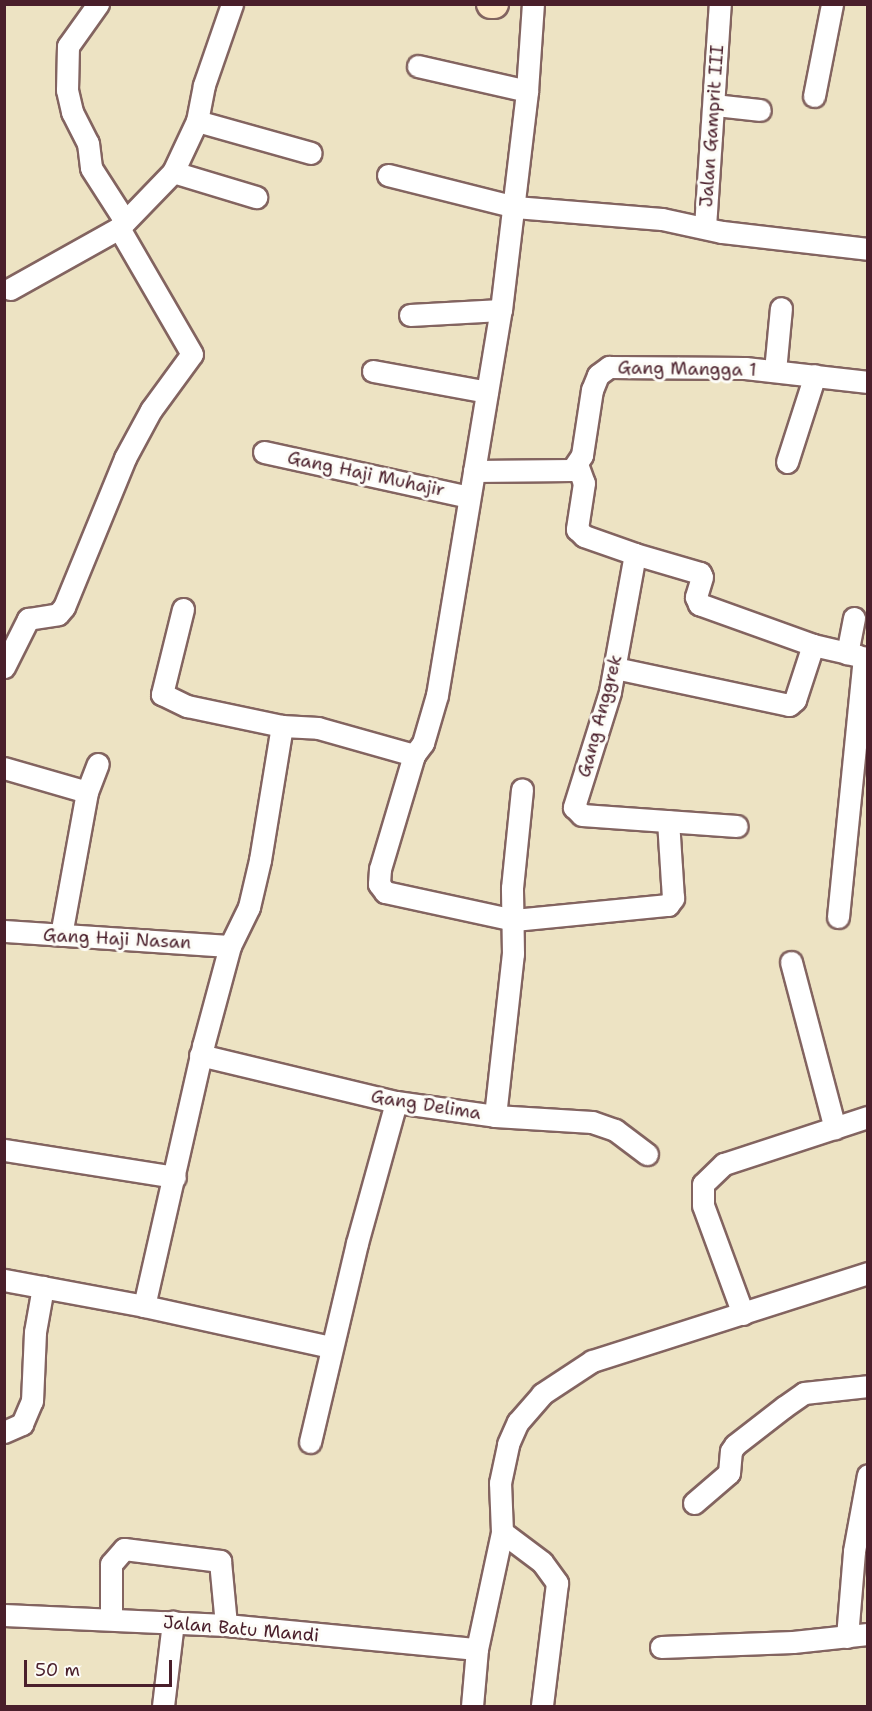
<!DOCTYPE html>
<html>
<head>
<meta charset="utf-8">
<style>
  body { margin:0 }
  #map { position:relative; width:872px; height:1711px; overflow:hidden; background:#ede3c3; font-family:"Shantell Sans",sans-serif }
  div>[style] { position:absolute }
  .roads { filter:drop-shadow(2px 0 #836460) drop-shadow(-2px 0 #836460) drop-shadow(0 2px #836460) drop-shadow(0 -2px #836460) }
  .street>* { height:21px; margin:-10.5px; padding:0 10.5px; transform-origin:10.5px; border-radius:10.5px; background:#fff }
  .secondary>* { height:28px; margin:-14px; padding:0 14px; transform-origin:14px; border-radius:14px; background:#fbe6c4 }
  span { translate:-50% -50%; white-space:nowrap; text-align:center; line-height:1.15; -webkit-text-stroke:6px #fdfcf7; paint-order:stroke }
  .street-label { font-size:18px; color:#4a1f2b }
  .frame { position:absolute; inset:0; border:6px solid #4a1f2b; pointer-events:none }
  .scale { position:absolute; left:24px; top:1660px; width:148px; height:27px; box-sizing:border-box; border:3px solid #4a1f2b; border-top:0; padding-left:8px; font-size:18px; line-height:21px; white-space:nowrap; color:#4a1f2b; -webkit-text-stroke:4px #fdfcf7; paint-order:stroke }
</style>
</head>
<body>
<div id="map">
  <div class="roads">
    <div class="street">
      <i style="left:98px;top:4px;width:52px;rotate:125.5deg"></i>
      <i style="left:68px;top:46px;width:44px;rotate:91.3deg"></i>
      <i style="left:67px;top:90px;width:23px;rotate:77deg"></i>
      <i style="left:72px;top:112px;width:35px;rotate:63deg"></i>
      <i style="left:88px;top:143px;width:25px;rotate:83deg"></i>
      <i style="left:91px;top:168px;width:63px;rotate:57.3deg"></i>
      <i style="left:418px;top:66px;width:112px;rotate:12.9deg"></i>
      <i style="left:814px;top:96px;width:94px;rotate:-78.9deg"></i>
      <i style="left:715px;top:105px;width:45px;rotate:6.3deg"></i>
      <i style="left:197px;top:121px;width:118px;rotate:15.7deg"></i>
      <i style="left:173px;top:172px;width:87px;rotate:16.8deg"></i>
      <i style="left:388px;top:175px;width:131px;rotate:14.1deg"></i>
      <i style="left:515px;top:207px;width:147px;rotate:4.7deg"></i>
      <i style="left:662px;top:219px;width:61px;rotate:12.2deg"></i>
      <i style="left:722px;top:232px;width:147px;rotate:6.6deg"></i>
      <i style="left:705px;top:227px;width:224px;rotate:-86.2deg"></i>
      <i style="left:10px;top:289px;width:125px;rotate:-29.2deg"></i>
      <i style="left:119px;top:228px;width:78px;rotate:-46deg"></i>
      <i style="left:173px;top:172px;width:56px;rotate:-64.8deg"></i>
      <i style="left:197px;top:121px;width:37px;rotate:-79deg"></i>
      <i style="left:204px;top:85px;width:86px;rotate:-70.9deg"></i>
      <i style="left:410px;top:315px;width:91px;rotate:-3.1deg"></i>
      <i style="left:373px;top:371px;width:116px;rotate:10.4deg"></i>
      <i style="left:775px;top:371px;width:63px;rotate:-84.6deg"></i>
      <i style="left:264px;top:452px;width:210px;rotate:12.4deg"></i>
      <i style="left:787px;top:462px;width:91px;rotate:-72.2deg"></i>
      <i style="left:577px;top:464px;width:20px;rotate:70deg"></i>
      <i style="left:584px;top:483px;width:47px;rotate:98.7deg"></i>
      <i style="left:577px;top:529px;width:10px;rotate:45deg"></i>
      <i style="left:584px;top:536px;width:54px;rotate:19.4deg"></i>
      <i style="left:635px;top:554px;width:140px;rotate:100.3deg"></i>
      <i style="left:610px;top:692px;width:121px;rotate:107.4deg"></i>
      <i style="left:574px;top:807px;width:11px;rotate:45deg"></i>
      <i style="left:582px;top:815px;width:155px;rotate:4.1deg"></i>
      <i style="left:474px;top:471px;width:98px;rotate:-0.6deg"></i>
      <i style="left:572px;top:470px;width:18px;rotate:-56deg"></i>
      <i style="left:582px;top:455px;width:66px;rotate:-81.3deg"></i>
      <i style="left:592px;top:390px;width:16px;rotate:-68deg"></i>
      <i style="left:598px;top:375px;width:14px;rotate:-36deg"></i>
      <i style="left:609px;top:367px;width:136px;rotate:0.4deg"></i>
      <i style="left:745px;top:368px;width:124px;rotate:6.5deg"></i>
      <i style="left:635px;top:554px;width:68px;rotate:16.3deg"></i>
      <i style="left:700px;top:573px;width:4px;rotate:63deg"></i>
      <i style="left:702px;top:577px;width:21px;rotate:107deg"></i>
      <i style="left:696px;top:597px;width:8px;rotate:67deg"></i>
      <i style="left:699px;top:604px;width:121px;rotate:19.8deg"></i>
      <i style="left:813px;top:645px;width:35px;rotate:13deg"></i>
      <i style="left:183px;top:609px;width:88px;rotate:103.9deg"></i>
      <i style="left:162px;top:694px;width:28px;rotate:26deg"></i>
      <i style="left:187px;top:706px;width:97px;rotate:11.9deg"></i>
      <i style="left:854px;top:618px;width:36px;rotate:101deg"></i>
      <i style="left:847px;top:653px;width:12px;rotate:14deg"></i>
      <i style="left:4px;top:667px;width:54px;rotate:-63.4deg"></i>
      <i style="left:28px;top:619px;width:30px;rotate:-9deg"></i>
      <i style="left:58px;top:614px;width:9px;rotate:-49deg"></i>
      <i style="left:64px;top:607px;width:161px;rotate:-67.7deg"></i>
      <i style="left:125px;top:458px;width:55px;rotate:-61.6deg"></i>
      <i style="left:151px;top:410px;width:69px;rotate:-53.8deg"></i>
      <i style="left:192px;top:354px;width:146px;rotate:-120.1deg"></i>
      <i style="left:615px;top:668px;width:178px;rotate:12deg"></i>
      <i style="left:789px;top:705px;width:8px;rotate:-40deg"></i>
      <i style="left:795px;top:700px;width:58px;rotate:-71.9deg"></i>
      <i style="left:414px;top:755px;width:119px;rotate:106.6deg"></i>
      <i style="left:380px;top:869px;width:15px;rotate:94deg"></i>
      <i style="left:379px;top:884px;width:10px;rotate:53deg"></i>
      <i style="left:385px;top:892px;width:132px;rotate:12.2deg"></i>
      <i style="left:514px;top:920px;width:155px;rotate:-5.6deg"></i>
      <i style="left:668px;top:905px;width:9px;rotate:-54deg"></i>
      <i style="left:673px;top:898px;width:77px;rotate:-93.7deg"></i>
      <i style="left:4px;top:768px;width:86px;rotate:16.1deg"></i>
      <i style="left:87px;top:792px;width:145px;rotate:100.3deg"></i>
      <i style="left:87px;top:792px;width:30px;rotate:-69deg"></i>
      <i style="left:838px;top:917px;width:261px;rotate:-84.3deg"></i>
      <i style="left:4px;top:931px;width:226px;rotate:3.8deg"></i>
      <i style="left:791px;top:962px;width:172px;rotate:75.2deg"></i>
      <i style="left:200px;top:1055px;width:202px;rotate:13.5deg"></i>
      <i style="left:396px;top:1102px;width:100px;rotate:8deg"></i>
      <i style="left:495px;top:1116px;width:97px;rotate:3.5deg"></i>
      <i style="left:592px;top:1122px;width:24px;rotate:19deg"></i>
      <i style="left:615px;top:1130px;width:40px;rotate:37deg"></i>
      <i style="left:495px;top:1116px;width:163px;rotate:-83.7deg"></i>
      <i style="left:513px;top:954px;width:66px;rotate:-90.9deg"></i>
      <i style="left:512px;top:888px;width:99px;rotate:-84.2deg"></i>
      <i style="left:4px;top:1150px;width:173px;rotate:9deg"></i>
      <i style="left:4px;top:1280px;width:142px;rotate:10.5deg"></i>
      <i style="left:144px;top:1306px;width:267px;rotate:-77.2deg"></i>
      <i style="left:203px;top:1046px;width:104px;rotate:-74.9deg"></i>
      <i style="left:230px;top:946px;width:43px;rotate:-64deg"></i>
      <i style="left:249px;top:907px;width:48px;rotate:-76.8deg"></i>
      <i style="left:260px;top:860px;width:136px;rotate:-80.7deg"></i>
      <i style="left:282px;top:726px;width:36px;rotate:3deg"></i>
      <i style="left:318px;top:728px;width:100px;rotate:15.7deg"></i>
      <i style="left:414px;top:755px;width:15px;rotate:-53deg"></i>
      <i style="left:423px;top:743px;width:50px;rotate:-73.7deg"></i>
      <i style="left:437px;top:695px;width:390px;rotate:-80.6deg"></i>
      <i style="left:501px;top:310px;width:221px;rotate:-83.2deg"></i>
      <i style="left:527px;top:91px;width:87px;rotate:-86.1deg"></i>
      <i style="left:144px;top:1306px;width:191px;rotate:12.4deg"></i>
      <i style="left:743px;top:1314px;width:116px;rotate:-110.2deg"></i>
      <i style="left:703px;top:1205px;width:21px;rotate:-90deg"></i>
      <i style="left:703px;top:1184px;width:29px;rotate:-44deg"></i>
      <i style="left:724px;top:1164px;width:151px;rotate:-18.1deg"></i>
      <i style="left:4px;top:1432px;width:20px;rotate:-24deg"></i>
      <i style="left:22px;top:1424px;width:25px;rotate:-67deg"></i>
      <i style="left:32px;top:1401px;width:69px;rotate:-87.5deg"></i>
      <i style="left:35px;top:1332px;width:46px;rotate:-79.9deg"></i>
      <i style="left:310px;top:1442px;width:204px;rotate:-76.7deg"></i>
      <i style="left:357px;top:1243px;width:146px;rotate:-74.5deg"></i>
      <i style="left:694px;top:1503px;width:46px;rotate:-40.6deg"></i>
      <i style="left:729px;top:1473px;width:22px;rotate:-85deg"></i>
      <i style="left:731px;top:1451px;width:7px;rotate:-56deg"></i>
      <i style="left:735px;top:1445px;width:62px;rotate:-37.8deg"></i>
      <i style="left:784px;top:1407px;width:24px;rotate:-35deg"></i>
      <i style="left:804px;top:1393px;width:64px;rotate:-6.2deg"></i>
      <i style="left:502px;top:1532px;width:50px;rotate:36.9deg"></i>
      <i style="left:542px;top:1562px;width:26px;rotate:54deg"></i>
      <i style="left:557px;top:1583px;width:124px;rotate:97deg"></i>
      <i style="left:4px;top:1615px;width:222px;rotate:2.6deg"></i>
      <i style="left:226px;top:1625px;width:252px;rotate:5.5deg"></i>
      <i style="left:111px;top:1619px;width:55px;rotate:-90deg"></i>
      <i style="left:111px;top:1564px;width:20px;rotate:-49deg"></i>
      <i style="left:124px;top:1549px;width:97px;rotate:7.1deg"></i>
      <i style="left:220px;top:1561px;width:64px;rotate:84.6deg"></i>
      <i style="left:847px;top:1637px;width:86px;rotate:-85.3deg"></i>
      <i style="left:854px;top:1551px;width:77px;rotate:-79.6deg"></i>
      <i style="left:661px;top:1647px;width:132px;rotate:-2.2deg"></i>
      <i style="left:793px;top:1642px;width:75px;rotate:-6.1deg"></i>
      <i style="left:163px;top:1706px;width:85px;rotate:-83.2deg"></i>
      <i style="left:472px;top:1706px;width:57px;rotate:-85deg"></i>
      <i style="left:477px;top:1649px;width:120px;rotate:-77.9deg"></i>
      <i style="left:502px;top:1532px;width:49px;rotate:-92.3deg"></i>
      <i style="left:500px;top:1483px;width:40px;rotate:-78deg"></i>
      <i style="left:508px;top:1444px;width:24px;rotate:-66deg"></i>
      <i style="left:518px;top:1422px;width:37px;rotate:-49deg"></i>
      <i style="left:542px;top:1394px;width:60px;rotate:-33.4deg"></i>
      <i style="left:592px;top:1361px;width:290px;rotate:-17.7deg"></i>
    </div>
    <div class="secondary">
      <i style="left:491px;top:4px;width:3px"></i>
    </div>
  </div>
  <div class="street-label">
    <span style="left:712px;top:126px;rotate:-86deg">Jalan Gamprit III</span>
    <span style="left:687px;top:369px;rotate:1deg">Gang Mangga 1</span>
    <span style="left:366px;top:474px;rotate:12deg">Gang Haji Muhajir</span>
    <span style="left:600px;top:716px;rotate:-75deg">Gang Anggrek</span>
    <span style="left:117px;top:939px;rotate:3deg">Gang Haji Nasan</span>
    <span style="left:426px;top:1105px;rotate:9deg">Gang Delima</span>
    <span style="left:241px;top:1629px;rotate:5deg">Jalan Batu Mandi</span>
  </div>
  <div class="frame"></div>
  <div class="scale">50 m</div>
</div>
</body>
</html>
